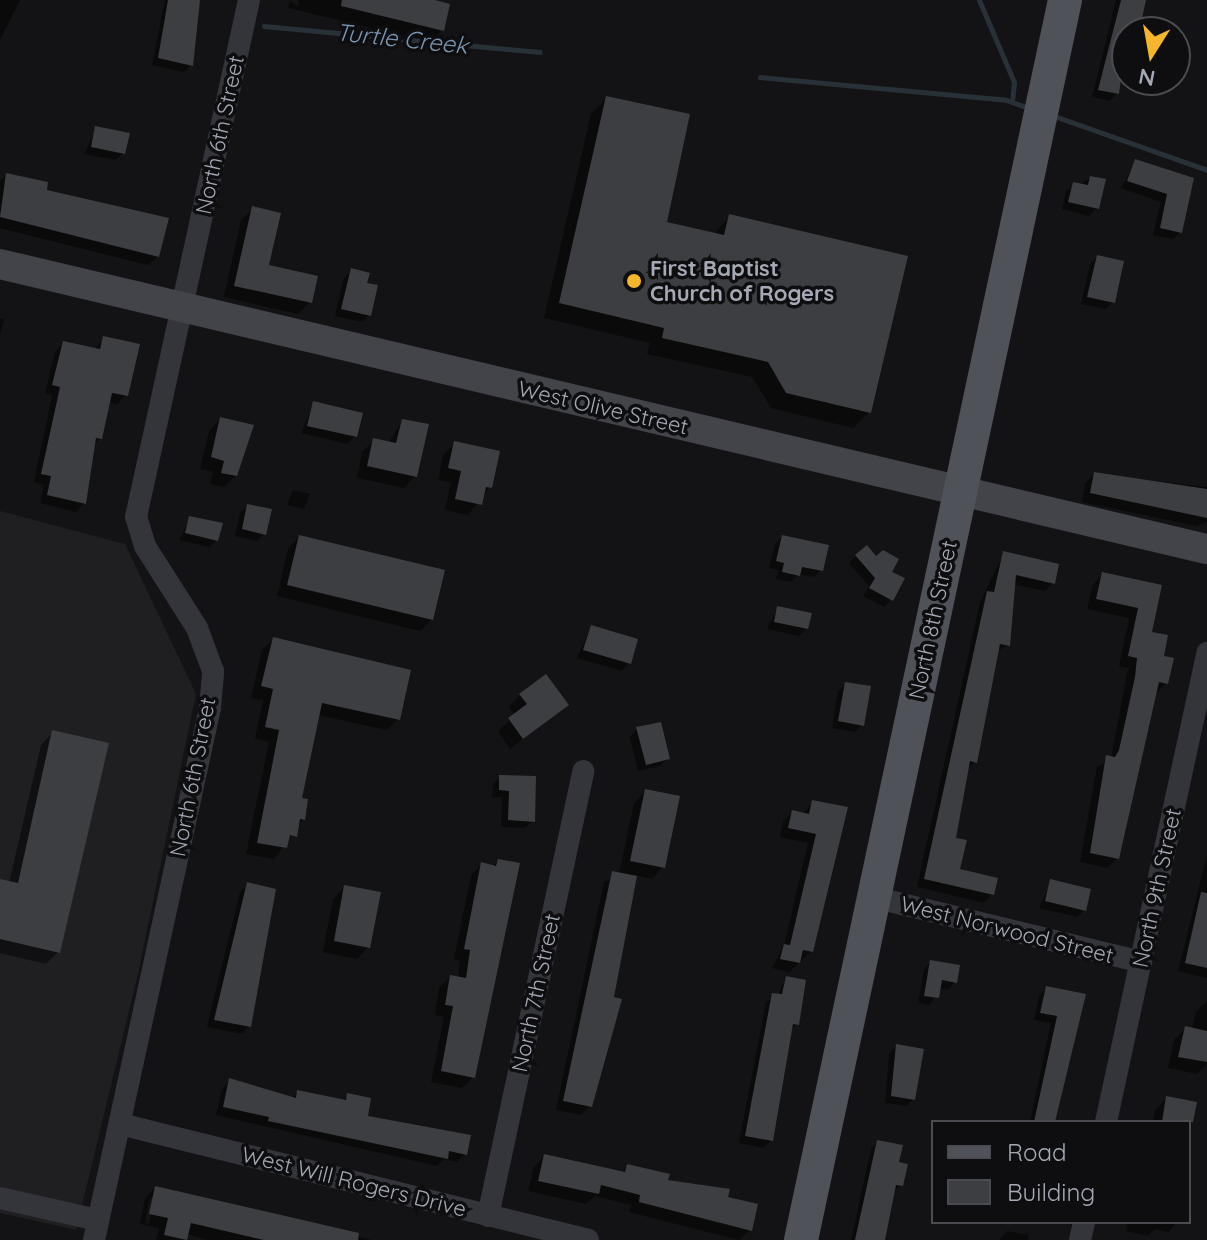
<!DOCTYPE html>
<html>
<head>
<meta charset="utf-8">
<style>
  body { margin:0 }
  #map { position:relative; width:1207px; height:1240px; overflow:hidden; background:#131315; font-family:Quicksand,sans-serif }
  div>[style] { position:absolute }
  .built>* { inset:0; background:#1f1f22 }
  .shadow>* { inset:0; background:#0007 }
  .stream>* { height:5px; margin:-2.5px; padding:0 2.5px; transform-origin:2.5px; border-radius:2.5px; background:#293138 }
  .building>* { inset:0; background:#3d3e42 }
  .minor>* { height:22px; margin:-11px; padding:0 11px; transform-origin:11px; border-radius:11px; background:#34353a }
  .secondary>* { height:30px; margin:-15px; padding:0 15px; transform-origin:15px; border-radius:15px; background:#42444a }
  .primary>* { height:34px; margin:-17px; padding:0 17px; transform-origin:17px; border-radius:17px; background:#505259 }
  .dots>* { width:22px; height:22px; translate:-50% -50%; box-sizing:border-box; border:4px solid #0e0e10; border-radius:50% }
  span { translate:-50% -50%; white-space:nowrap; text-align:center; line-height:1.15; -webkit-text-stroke:7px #0e0e10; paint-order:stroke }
  .street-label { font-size:22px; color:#a4a9b5 }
  .poi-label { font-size:22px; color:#a4a9b5; font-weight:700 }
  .left { translate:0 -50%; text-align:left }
  .water-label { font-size:24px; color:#7a96b1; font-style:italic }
  .legend { position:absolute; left:931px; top:1120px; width:260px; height:104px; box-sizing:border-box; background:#0e0e10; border:2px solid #4a4c52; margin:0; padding:10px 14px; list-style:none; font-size:24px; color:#a4a9b5 }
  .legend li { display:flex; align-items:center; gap:16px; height:40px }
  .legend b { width:40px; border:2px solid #4a4c52 }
  .north { position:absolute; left:1111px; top:16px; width:80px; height:80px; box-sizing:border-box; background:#0e0e10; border:2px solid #4a4c52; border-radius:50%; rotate:191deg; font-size:22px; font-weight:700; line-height:32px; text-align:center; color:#a4a9b5 }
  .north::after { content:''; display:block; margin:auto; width:28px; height:36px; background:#f4b62c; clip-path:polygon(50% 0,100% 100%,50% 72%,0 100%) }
</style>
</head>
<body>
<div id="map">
  <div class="built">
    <i style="clip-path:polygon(0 511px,125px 544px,196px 694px,138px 974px,76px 1230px,0 1213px)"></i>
  </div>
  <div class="shadow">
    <i style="clip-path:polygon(0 0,20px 0,0 40px)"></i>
    <i style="clip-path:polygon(165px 0,195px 0,191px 65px,184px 72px,152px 65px)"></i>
    <i style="clip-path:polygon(290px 0,298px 7px,299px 0,427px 0,442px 30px,430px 42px,288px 8px)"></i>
    <i style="clip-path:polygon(1116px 0,1143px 0,1134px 32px,1127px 32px,1127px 57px,1117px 93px,1110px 101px,1092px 97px)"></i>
    <i style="clip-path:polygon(607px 98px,665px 223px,713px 235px,730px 216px,869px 412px,853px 428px,771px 408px,752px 377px,647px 354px,650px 343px,544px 318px,591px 114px)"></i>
    <i style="clip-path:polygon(96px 128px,123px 153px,116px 160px,84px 154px)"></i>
    <i style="clip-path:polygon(1135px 161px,1192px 179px,1180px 232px,1173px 239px,1153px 235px,1161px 202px,1121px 188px)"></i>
    <i style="clip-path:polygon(6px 175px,44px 192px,158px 256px,148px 265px,0 228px,0 181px)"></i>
    <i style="clip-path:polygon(1091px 178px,1097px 208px,1089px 216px,1062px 209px,1066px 191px)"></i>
    <i style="clip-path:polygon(253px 209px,266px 266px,310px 302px,298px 314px,224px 297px,241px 220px)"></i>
    <i style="clip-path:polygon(1097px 257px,1113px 302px,1106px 309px,1081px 304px,1090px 264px)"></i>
    <i style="clip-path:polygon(351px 271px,369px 315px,362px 322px,335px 316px,344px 278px)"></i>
    <i style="clip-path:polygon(0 319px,4px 319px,0 336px)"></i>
    <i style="clip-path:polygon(104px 338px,126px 395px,117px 404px,108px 402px,100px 438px,93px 446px,84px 503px,76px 512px,40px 503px,44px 485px,34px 482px,52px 395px,45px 393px,55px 352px,64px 343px,94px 350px)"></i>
    <i style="clip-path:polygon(314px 403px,355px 436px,347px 444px,301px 433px)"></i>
    <i style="clip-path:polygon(220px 419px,236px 475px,224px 487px,210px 484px,213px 472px,200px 469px,209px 431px)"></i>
    <i style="clip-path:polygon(402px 421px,415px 476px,404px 488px,357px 478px,362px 452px,374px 441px,388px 444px)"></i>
    <i style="clip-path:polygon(454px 444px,490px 487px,468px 515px,445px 510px,451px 482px,438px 480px,443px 455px)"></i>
    <i style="clip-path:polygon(1095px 474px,1207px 487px,1207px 522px,1196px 526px,1082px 502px,1085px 483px)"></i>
    <i style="clip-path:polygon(293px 490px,310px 494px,304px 509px,287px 505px)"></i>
    <i style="clip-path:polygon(248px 506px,264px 534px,257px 541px,235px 536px,240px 513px)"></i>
    <i style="clip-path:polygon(190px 518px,217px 540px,209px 547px,179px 540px)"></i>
    <i style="clip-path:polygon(299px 537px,432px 619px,420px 631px,277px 596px,288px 549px)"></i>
    <i style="clip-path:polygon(782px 537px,821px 570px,814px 577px,799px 574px,791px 582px,776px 579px,778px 570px,769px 568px,775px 544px)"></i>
    <i style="clip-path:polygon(1004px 553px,1053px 583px,1045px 591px,1013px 584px,1008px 645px,996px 652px,975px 762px,967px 770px,954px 839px,958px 871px,992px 894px,984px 903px,917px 887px,980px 602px)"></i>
    <i style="clip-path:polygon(856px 556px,876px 559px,890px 573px,892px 599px,884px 607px,863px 596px,869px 586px,849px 563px)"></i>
    <i style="clip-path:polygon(1103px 574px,1160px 587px,1150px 633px,1166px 683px,1156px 694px,1118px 858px,1107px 868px,1080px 862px,1097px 767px,1111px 758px,1128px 668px,1119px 666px,1129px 618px,1087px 609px,1093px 585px)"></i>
    <i style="clip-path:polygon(777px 609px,807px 628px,799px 636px,767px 629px)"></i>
    <i style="clip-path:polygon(591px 627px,629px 663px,622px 671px,577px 658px)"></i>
    <i style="clip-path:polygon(274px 639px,398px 719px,387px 730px,318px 715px,299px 799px,303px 819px,274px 859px,246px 854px,269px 742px,255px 738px,263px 700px,251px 698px,262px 650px)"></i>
    <i style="clip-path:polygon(846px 684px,862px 725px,855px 732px,832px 728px,838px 691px)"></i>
    <i style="clip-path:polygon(520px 695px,566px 705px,510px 749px,498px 731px,515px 715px,509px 707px)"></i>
    <i style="clip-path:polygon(637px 729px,668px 758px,660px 766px,638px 771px,630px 737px)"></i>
    <i style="clip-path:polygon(53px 732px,58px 952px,46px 964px,0 953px,0 881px,9px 883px,41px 745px)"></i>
    <i style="clip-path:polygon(500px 777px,533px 821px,525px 828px,501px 827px,502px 797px,492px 797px,493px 784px)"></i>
    <i style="clip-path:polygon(646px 791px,663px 867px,652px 879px,635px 875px,590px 1106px,581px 1115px,556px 1110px,604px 882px,619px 874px,634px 803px)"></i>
    <i style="clip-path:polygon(813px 802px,846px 809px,812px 951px,789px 972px,772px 968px,784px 946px,808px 843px,780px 837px,783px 821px,793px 812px,803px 814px)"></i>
    <i style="clip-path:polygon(1207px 855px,1207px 978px,1178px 971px)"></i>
    <i style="clip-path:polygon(498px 861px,473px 1077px,462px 1088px,431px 1082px,444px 1017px,435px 1015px,439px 988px,450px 977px,458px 979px,460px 961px,454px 959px,471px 875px,482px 864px,492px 867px)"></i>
    <i style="clip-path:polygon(1051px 882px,1084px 910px,1077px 917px,1039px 908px)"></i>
    <i style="clip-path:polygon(248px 885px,249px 1026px,242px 1034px,207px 1027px,240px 892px)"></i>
    <i style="clip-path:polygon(344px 888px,368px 947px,357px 959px,323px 952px,333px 899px)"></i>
    <i style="clip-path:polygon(931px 962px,955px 982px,948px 990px,939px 988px,930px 1005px,918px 1003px,924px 969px)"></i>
    <i style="clip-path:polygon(786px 978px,797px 1024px,789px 1032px,771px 1141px,763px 1148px,739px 1143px,766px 1002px,777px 996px)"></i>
    <i style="clip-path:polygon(1046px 988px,1083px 996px,1053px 1122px,1030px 1122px,1051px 1023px,1034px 1020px,1039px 996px)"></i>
    <i style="clip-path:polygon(1207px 1001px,1207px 1064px,1197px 1074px,1168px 1068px,1174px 1040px,1186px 1028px,1192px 1029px,1196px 1012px)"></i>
    <i style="clip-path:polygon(897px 1046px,914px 1099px,906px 1106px,885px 1103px,889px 1054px)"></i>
    <i style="clip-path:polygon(230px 1080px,291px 1099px,298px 1092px,341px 1101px,348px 1095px,365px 1118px,465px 1154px,457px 1162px,444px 1159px,437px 1166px,216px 1115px,222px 1089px)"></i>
    <i style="clip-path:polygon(1167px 1098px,1189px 1122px,1153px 1122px,1155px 1110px)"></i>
    <i style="clip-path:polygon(878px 1142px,897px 1164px,901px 1185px,894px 1192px,883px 1239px,889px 1240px,851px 1240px,871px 1149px)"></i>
    <i style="clip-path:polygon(544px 1156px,621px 1173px,628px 1166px,725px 1198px,750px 1230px,739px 1240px,629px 1212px,631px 1205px,595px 1196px,586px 1204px,528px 1191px,534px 1167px)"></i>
    <i style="clip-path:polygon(evenodd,155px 1188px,372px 1240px,208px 1240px,187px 1234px,185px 1240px,156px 1240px,159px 1228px,140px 1224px,145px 1198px,155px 1188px,150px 1198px,154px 1198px,149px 1224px,145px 1223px,150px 1198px)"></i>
    <i style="clip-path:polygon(1128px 1222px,1177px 1222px,1169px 1232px,1155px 1229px,1148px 1236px,1126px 1231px)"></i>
    <i style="clip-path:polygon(1007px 1231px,1029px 1235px,1028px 1240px,999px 1240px)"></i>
  </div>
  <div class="stream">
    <i style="left:979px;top:0;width:89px;rotate:66.9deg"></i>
    <i style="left:1014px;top:82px;width:20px;rotate:96deg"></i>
    <i style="left:264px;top:26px;width:277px;rotate:5.4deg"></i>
    <i style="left:760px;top:77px;width:247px;rotate:5.3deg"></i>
    <i style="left:1006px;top:100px;width:24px;rotate:19deg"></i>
    <i style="left:1054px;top:116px;width:162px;rotate:19.4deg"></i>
  </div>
  <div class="building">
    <i style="clip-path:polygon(168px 0,200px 0,193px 66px,158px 58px)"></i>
    <i style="clip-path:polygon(342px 0,435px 0,450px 4px,444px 31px,341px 6px)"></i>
    <i style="clip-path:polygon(1121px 0,1146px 0,1139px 32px,1127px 32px,1119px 94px,1098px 90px)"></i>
    <i style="clip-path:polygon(606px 96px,690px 114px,667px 222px,724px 235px,729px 214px,908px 256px,871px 413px,786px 393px,768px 362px,662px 338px,664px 328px,559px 303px)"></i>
    <i style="clip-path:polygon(95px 126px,130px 133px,125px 154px,91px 147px)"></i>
    <i style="clip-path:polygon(1135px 159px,1194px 178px,1182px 233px,1160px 228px,1167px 194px,1127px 181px)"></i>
    <i style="clip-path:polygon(6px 173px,48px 182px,47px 190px,169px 218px,159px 257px,0 217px)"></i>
    <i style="clip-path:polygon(1090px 176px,1106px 179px,1099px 209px,1068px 202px,1073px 182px,1088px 185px)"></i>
    <i style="clip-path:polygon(252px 206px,281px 213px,269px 265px,318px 276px,312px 303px,234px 286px)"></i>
    <i style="clip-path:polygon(1097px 255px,1124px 261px,1115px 303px,1087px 297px)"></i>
    <i style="clip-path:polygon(351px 268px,370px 273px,367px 283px,378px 285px,371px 316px,341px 309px)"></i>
    <i style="clip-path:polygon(103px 336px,140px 344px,128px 396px,112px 393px,102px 439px,96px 438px,86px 504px,47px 495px,51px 476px,41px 474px,60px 387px,52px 385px,63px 341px,100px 349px)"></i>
    <i style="clip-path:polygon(313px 401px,363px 413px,357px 437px,307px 426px)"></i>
    <i style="clip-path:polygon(220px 417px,254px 425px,237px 476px,221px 473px,224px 461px,211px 457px)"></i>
    <i style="clip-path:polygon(402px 419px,429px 424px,417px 477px,367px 466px,373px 438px,396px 443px)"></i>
    <i style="clip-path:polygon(454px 441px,500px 451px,492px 488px,486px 487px,482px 505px,455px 499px,461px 471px,448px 468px)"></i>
    <i style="clip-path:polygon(1094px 472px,1207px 489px,1207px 518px,1090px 493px)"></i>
    <i style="clip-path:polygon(247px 504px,272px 509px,266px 535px,242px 529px)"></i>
    <i style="clip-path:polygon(189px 516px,223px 523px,218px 541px,185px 533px)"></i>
    <i style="clip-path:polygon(299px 535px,445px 570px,433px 620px,287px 585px)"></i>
    <i style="clip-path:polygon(782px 535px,829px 545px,823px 571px,802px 567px,800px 576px,782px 572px,784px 563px,776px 561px)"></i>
    <i style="clip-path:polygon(867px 545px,876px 556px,883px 550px,899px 559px,892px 572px,905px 578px,893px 601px,869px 588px,875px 578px,855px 555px)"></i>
    <i style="clip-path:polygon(1003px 551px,1059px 564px,1055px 584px,1016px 575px,1010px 646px,1000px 644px,977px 763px,970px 761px,956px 838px,967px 840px,960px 869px,998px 878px,994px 895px,924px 879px,987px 591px,994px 592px)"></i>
    <i style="clip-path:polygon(1102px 572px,1162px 585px,1152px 632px,1168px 635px,1164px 656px,1174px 658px,1168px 684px,1159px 682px,1119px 859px,1090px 853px,1106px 755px,1115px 757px,1119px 750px,1135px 677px,1137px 658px,1128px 656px,1138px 608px,1096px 599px)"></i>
    <i style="clip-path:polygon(777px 606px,812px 613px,808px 629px,774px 622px)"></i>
    <i style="clip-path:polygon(591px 625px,638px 639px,631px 664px,583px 650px)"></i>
    <i style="clip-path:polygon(273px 637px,411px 670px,400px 720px,322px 703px,302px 798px,308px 799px,305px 820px,300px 819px,297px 837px,290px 835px,287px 848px,257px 843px,279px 730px,265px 727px,273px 689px,261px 686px)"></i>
    <i style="clip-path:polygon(546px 674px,569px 705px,523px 739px,508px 718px,527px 704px,519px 694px)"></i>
    <i style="clip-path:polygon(845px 682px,871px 686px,864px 726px,838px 721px)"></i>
    <i style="clip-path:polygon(661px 722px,670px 759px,646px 765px,636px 727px)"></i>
    <i style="clip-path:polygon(52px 730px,109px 743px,60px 953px,0 939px,0 879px,18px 883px)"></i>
    <i style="clip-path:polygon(499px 775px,536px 776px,535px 822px,508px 820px,509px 791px,499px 790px)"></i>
    <i style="clip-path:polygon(645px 789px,680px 796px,665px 868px,630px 861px)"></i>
    <i style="clip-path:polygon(812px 800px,848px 807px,813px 952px,803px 950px,800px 963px,780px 959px,784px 944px,790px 945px,816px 834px,788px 828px,792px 810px,809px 814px)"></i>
    <i style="clip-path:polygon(498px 859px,520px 863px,475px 1078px,441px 1071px,453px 1006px,445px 1005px,450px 975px,466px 978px,470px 950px,464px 949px,481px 862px,496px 866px)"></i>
    <i style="clip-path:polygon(612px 871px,637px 876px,614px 997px,622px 999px,592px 1107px,563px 1101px)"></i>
    <i style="clip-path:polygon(1050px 879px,1091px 889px,1086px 911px,1045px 901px)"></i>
    <i style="clip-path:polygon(247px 882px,276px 889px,251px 1027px,214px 1020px)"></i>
    <i style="clip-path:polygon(344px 885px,381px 892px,370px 948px,334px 941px)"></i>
    <i style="clip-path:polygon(1201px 892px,1207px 893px,1207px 968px,1185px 963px)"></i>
    <i style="clip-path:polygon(930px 960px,960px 965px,957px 983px,942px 980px,939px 998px,924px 996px)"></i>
    <i style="clip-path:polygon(786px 976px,806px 980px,799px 1025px,793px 1024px,773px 1141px,745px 1136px,772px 993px,782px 994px)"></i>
    <i style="clip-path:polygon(1046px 986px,1086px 994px,1055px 1122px,1034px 1122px,1057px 1016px,1040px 1013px)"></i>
    <i style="clip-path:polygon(1185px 1026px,1207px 1031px,1207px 1062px,1178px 1057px)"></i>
    <i style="clip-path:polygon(896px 1044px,924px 1049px,915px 1100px,891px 1096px)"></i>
    <i style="clip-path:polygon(229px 1078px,296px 1098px,297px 1090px,346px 1100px,347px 1093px,371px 1098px,368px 1116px,471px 1135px,467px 1155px,449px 1151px,448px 1159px,268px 1121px,269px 1117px,223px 1107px)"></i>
    <i style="clip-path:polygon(1166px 1096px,1197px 1102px,1193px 1122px,1162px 1122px)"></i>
    <i style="clip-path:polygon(877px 1140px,903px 1145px,899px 1162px,908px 1164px,903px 1186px,896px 1185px,885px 1240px,855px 1240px)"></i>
    <i style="clip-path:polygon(544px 1154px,625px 1172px,627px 1164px,670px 1174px,668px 1180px,730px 1189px,728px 1197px,758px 1204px,752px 1231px,639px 1202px,640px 1195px,601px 1185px,599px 1194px,538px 1181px)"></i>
    <i style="clip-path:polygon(155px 1186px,359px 1233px,358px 1240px,264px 1240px,191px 1223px,187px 1240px,164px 1235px,168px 1218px,149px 1214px)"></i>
  </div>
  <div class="minor">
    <i style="left:873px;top:897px;width:276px;rotate:13.6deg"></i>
    <i style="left:1106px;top:1122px;width:480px;rotate:-77.8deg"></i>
    <i style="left:120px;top:1124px;width:482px;rotate:13.9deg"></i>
    <i style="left:0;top:1198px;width:100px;rotate:12.7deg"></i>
    <i style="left:488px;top:1216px;width:455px;rotate:-77.9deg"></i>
    <i style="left:94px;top:1240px;width:544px;rotate:-77.7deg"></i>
    <i style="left:210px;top:708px;width:37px;rotate:-85deg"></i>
    <i style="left:213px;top:671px;width:46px;rotate:-110.4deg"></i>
    <i style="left:197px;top:628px;width:97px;rotate:-122.4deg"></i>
    <i style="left:145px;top:546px;width:30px;rotate:-107deg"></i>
    <i style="left:136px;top:517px;width:529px;rotate:-77.67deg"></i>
    <i style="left:1080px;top:1240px;width:18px;rotate:-77deg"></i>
  </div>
  <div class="secondary">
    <i style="left:0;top:264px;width:1240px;rotate:13.29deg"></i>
  </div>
  <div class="primary">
    <i style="left:801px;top:1240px;width:1268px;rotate:-77.98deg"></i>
  </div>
  <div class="dots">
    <i style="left:634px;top:281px;background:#f4b62c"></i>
  </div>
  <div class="street-label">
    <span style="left:220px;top:135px;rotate:-78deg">North 6th Street</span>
    <span style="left:603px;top:408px;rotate:13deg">West Olive Street</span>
    <span style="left:933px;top:620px;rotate:-78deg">North 8th Street</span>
    <span style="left:193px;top:777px;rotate:-79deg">North 6th Street</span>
    <span style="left:1157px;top:888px;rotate:-78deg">North 9th Street</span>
    <span style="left:1007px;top:930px;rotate:14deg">West Norwood Street</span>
    <span style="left:536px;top:993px;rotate:-78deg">North 7th Street</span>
    <span style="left:354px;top:1182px;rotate:14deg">West Will Rogers Drive</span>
  </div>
  <div class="poi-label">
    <span class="left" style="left:650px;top:281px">First Baptist<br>Church of Rogers</span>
  </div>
  <div class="water-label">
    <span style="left:402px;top:39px;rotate:6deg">Turtle Creek</span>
  </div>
  <ul class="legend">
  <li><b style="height:10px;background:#505259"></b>Road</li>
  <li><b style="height:22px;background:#3d3e42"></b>Building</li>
  </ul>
  <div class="north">N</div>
</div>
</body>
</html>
